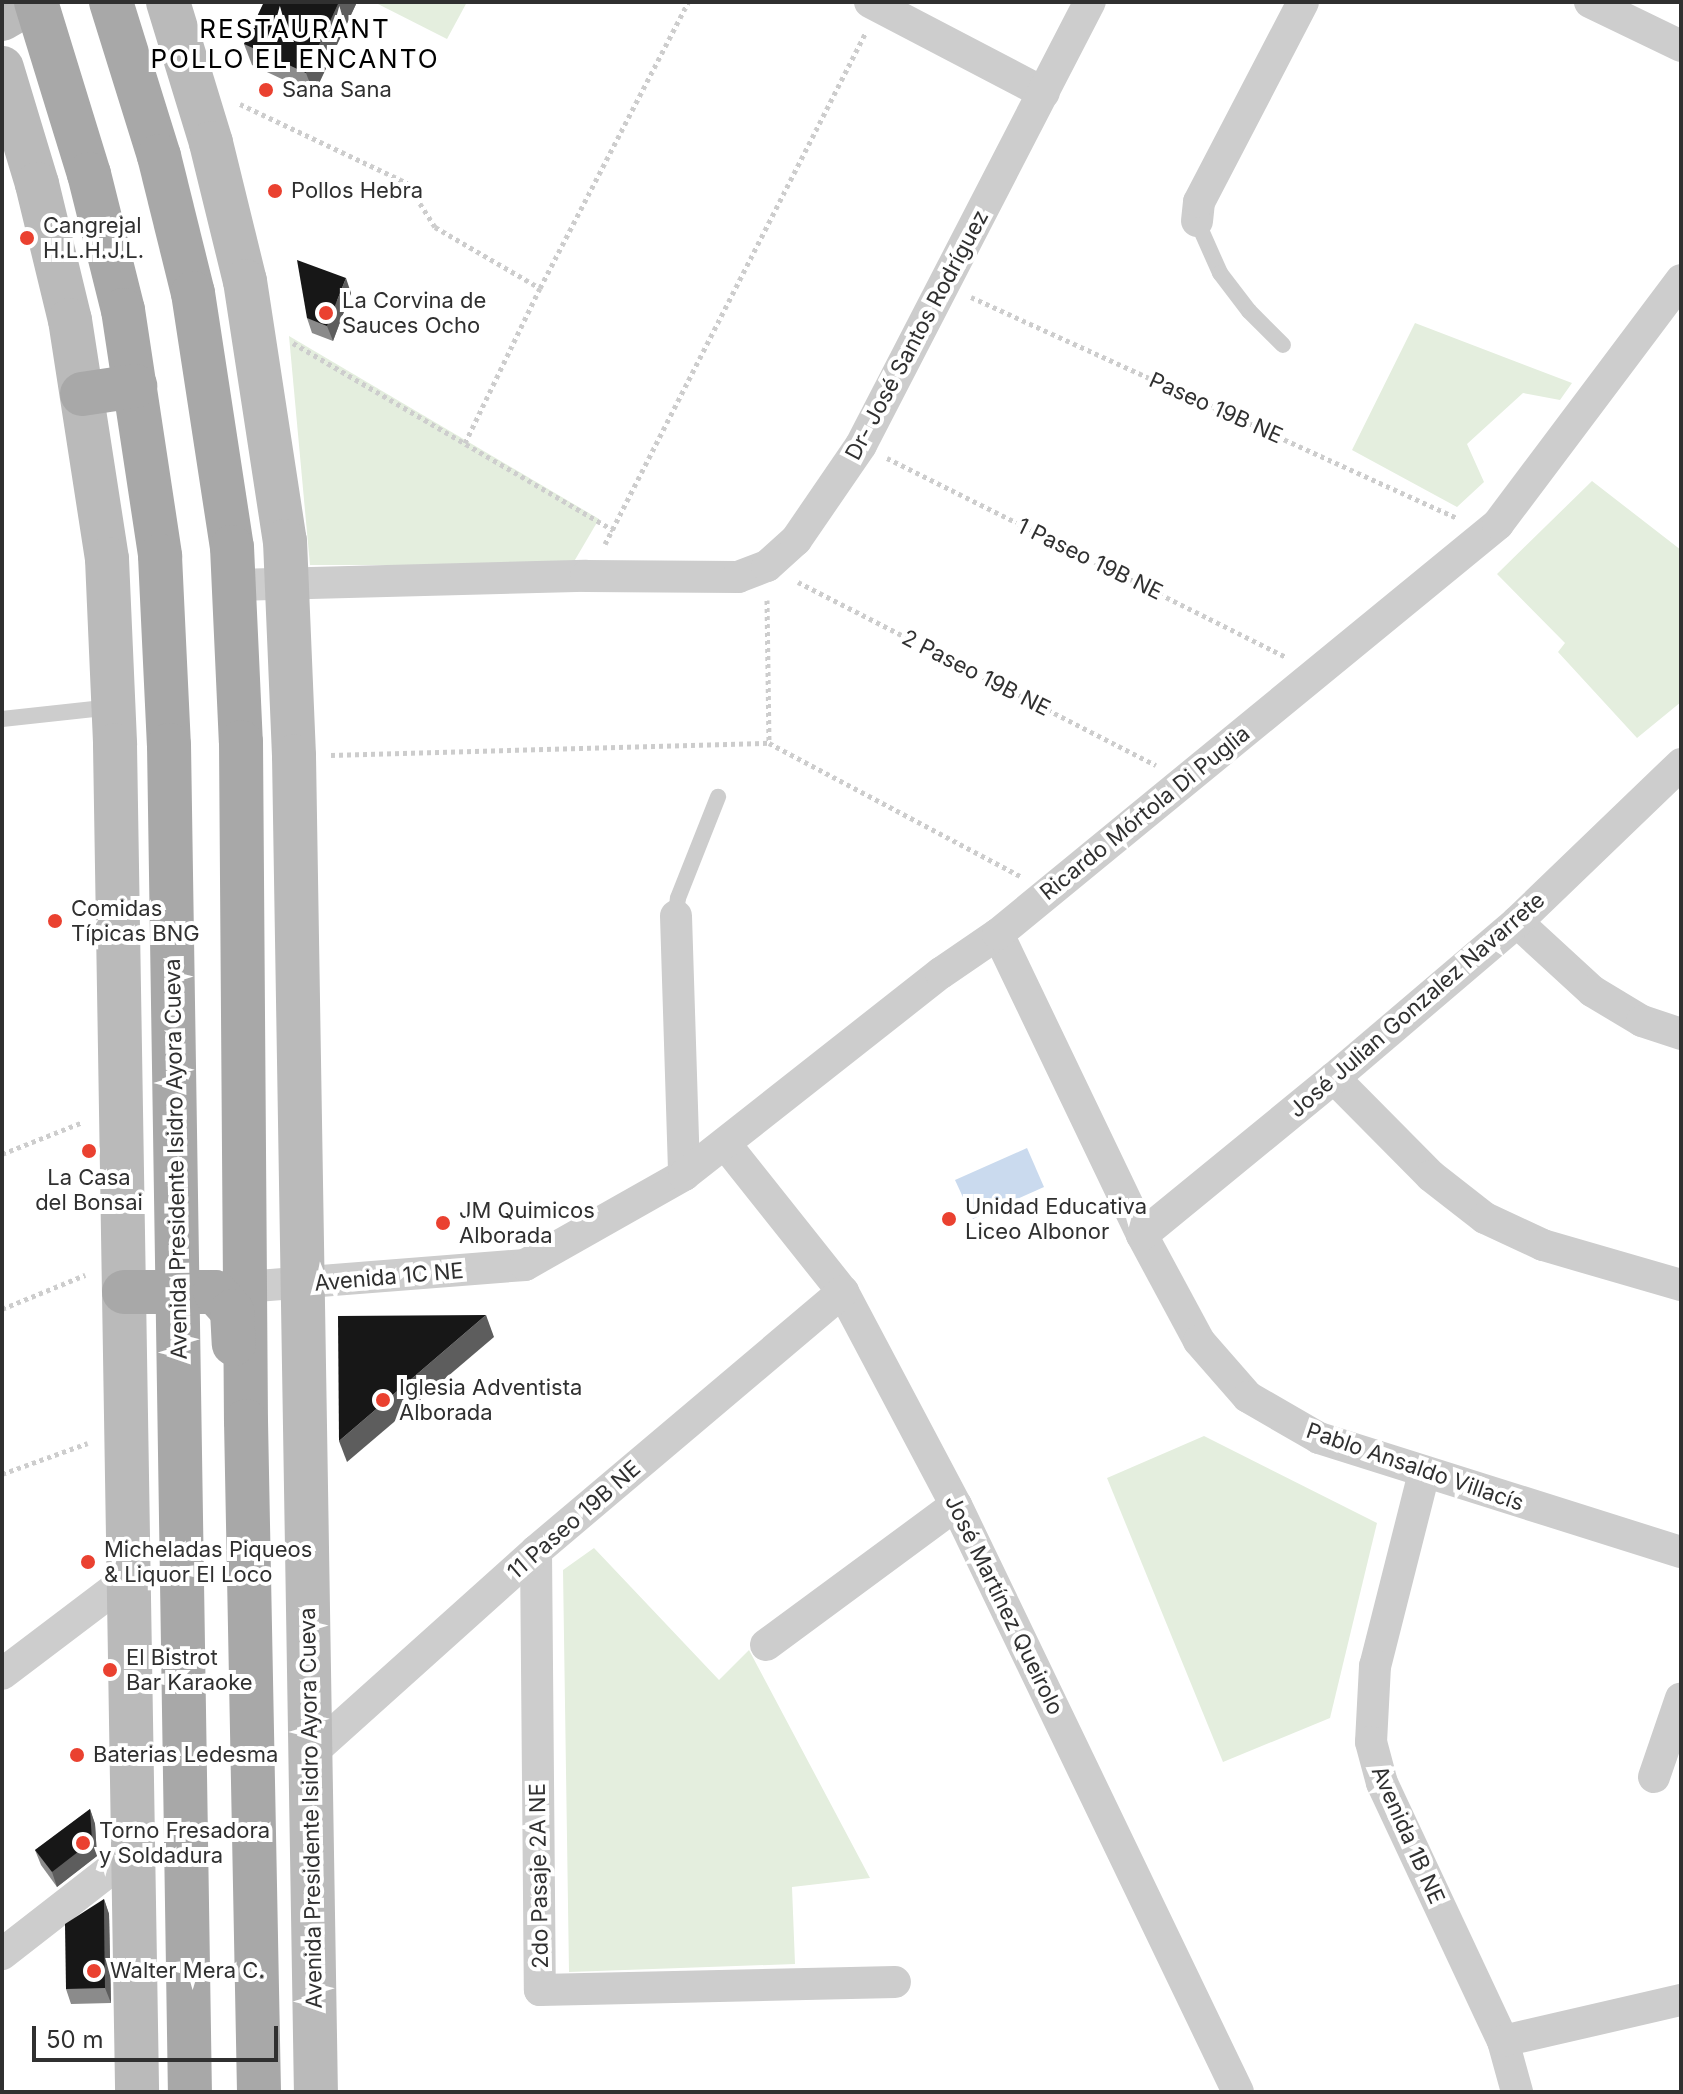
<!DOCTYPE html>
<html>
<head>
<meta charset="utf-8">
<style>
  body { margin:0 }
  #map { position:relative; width:1683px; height:2094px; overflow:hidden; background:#fff; font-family:Inter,sans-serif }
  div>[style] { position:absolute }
  .green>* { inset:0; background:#e4eede }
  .water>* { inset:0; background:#cadaee }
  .path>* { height:5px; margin-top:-2.5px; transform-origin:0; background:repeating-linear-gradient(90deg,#cdcdcd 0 4px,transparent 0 8px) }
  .service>* { height:16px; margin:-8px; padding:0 8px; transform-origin:8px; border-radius:8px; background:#cdcdcd }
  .minor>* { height:32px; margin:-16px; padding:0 16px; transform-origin:16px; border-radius:16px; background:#cdcdcd }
  .secondary>* { height:44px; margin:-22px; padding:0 22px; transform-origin:22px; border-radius:22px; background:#bababa }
  .primary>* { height:44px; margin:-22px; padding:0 22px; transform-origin:22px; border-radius:22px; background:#a8a8a8 }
  .wall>* { inset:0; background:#8b8b8b }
  .shaded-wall>* { inset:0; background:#5d5d5d }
  .building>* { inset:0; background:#171717 }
  .dots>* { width:22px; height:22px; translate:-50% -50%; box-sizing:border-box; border:4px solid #fff; border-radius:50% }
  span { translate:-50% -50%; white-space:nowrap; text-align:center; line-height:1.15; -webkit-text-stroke:8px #fff; paint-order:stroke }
  .poi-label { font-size:22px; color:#303030 }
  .left { translate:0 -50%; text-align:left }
  .street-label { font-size:22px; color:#303030 }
  .quarter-label { font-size:26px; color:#000; letter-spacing:2px }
  .frame { position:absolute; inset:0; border:4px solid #303030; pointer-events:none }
  .scale { position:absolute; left:32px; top:2026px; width:246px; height:36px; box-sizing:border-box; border:4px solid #303030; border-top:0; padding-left:10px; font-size:24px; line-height:28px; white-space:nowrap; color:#303030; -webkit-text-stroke:6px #fff; paint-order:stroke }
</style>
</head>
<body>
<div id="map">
  <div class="green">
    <i style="clip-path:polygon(374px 2px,467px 2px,447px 39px)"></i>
    <i style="clip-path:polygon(1415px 323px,1572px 383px,1560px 400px,1523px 393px,1467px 444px,1484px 482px,1457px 507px,1352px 450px)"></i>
    <i style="clip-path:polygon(289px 336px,599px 519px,572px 565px,310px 565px)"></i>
    <i style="clip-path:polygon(1592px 481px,1681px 550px,1681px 702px,1637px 738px,1558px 652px,1565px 643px,1497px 574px)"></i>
    <i style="clip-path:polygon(1204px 1436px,1377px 1523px,1330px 1718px,1223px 1762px,1107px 1478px)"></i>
    <i style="clip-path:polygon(594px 1548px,719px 1680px,749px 1650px,870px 1878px,792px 1887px,795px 1964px,569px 1972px,563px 1570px)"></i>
  </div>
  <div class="water">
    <i style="clip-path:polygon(1027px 1148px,1044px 1187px,973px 1219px,955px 1180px)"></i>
  </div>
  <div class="path">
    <i style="left:240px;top:104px;width:185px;rotate:25.3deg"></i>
    <i style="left:407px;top:183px;width:52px;rotate:57.5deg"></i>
    <i style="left:435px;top:227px;width:121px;rotate:30.2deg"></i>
    <i style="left:971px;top:297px;width:534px;rotate:24.45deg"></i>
    <i style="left:293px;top:343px;width:371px;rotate:30.3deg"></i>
    <i style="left:465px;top:443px;width:172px;rotate:-64.2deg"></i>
    <i style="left:540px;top:288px;width:322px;rotate:-62.6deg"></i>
    <i style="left:887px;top:458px;width:447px;rotate:26.5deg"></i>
    <i style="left:605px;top:544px;width:575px;rotate:-62.99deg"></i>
    <i style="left:798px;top:582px;width:402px;rotate:27.1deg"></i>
    <i style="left:767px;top:600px;width:143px;rotate:89.2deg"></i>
    <i style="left:331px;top:755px;width:438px;rotate:-1.6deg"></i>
    <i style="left:769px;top:743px;width:284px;rotate:27.9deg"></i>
    <i style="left:2px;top:1154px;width:87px;rotate:-21.6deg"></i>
    <i style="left:2px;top:1309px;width:90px;rotate:-22.3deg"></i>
    <i style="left:2px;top:1474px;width:91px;rotate:-19.8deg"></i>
  </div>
  <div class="service">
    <i style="left:1197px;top:221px;width:57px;rotate:66.1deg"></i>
    <i style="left:1220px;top:273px;width:48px;rotate:52.7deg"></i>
    <i style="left:1249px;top:311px;width:48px;rotate:45deg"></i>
    <i style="left:2px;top:719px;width:111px;rotate:-6.2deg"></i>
    <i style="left:676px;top:916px;width:18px;rotate:-84deg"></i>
    <i style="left:678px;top:898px;width:109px;rotate:-68.4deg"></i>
  </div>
  <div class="minor">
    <i style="left:870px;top:2px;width:196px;rotate:27.6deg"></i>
    <i style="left:1590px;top:2px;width:101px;rotate:25.8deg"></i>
    <i style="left:1197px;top:221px;width:19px;rotate:-84deg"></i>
    <i style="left:1199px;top:202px;width:225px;rotate:-62.5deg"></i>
    <i style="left:233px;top:585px;width:353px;rotate:-1.5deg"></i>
    <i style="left:586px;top:576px;width:152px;rotate:0.4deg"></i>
    <i style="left:738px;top:577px;width:31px;rotate:-21deg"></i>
    <i style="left:767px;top:566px;width:39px;rotate:-42deg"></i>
    <i style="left:796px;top:540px;width:115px;rotate:-55.6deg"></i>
    <i style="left:861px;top:445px;width:499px;rotate:-62.7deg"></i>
    <i style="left:676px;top:916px;width:259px;rotate:88.2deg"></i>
    <i style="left:1517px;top:922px;width:102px;rotate:42.6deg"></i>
    <i style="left:1592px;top:991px;width:58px;rotate:31deg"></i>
    <i style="left:1642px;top:1021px;width:41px;rotate:18.4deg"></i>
    <i style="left:998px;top:934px;width:334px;rotate:64.4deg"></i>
    <i style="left:1142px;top:1235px;width:120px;rotate:61.7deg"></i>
    <i style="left:1199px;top:1341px;width:74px;rotate:48.8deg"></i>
    <i style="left:1248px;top:1397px;width:82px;rotate:30deg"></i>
    <i style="left:1319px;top:1438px;width:380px;rotate:17.5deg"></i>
    <i style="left:1334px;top:1078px;width:138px;rotate:45.3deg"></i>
    <i style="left:1431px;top:1176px;width:68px;rotate:37.9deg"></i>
    <i style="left:1485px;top:1218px;width:64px;rotate:25deg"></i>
    <i style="left:1543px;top:1245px;width:144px;rotate:16.2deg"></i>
    <i style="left:726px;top:1145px;width:188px;rotate:51.5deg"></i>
    <i style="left:843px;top:1292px;width:241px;rotate:62.1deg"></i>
    <i style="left:956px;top:1505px;width:651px;rotate:64.34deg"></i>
    <i style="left:1142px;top:1235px;width:248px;rotate:-39.3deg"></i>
    <i style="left:1334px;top:1078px;width:240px;rotate:-40.4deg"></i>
    <i style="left:1517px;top:922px;width:228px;rotate:-43.9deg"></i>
    <i style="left:245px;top:1287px;width:281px;rotate:-4.5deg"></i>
    <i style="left:525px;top:1265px;width:183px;rotate:-29.5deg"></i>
    <i style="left:684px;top:1175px;width:327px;rotate:-38.2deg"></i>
    <i style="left:941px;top:973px;width:69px;rotate:-34.4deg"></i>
    <i style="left:998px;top:934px;width:647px;rotate:-39.35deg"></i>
    <i style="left:1498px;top:524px;width:305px;rotate:-53.1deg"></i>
    <i style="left:1424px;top:1473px;width:199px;rotate:104.2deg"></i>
    <i style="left:1375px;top:1666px;width:76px;rotate:93deg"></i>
    <i style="left:1371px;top:1742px;width:42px;rotate:75deg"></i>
    <i style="left:1382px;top:1783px;width:285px;rotate:64.9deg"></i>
    <i style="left:1503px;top:2041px;width:53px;rotate:74.6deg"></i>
    <i style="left:536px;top:1551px;width:439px;rotate:89.5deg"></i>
    <i style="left:540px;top:1990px;width:355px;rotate:-1.3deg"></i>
    <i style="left:766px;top:1645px;width:236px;rotate:-36.4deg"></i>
    <i style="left:2px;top:1674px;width:159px;rotate:-37.1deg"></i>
    <i style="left:310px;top:1754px;width:304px;rotate:-41.9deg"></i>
    <i style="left:536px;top:1551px;width:402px;rotate:-40.2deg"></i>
    <i style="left:1654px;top:1777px;width:83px;rotate:-71.1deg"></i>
    <i style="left:2px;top:1954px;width:166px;rotate:-37.9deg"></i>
    <i style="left:1503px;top:2041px;width:183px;rotate:-13deg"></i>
  </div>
  <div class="secondary">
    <i style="left:168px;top:2px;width:147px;rotate:73deg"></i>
    <i style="left:211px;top:143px;width:142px;rotate:76.2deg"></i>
    <i style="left:245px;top:281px;width:263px;rotate:81.3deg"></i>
    <i style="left:285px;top:541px;width:215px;rotate:87.6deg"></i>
    <i style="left:294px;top:756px;width:1336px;rotate:89.06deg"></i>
    <i style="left:2px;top:19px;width:34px;rotate:-30deg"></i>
    <i style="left:2px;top:68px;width:121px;rotate:73.2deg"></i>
    <i style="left:37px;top:184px;width:140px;rotate:76.4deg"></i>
    <i style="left:70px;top:320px;width:242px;rotate:81.2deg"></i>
    <i style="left:107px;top:559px;width:186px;rotate:87.5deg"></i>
    <i style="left:115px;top:745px;width:1347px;rotate:89.06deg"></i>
  </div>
  <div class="primary">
    <i style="left:36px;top:2px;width:180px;rotate:72.9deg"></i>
    <i style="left:89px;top:174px;width:140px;rotate:76deg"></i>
    <i style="left:123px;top:310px;width:249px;rotate:81.4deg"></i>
    <i style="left:160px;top:556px;width:189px;rotate:87.3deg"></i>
    <i style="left:169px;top:745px;width:1347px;rotate:89.11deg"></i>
    <i style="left:111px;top:2px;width:161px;rotate:72.7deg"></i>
    <i style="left:159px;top:156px;width:141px;rotate:76.1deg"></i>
    <i style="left:193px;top:293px;width:257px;rotate:81.3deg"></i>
    <i style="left:232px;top:547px;width:195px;rotate:87.4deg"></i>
    <i style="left:241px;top:742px;width:679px;rotate:89.58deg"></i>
    <i style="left:246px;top:1421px;width:671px;rotate:88.89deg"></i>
    <i style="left:82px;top:394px;width:54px;rotate:-8.6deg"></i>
    <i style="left:124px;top:1292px;width:91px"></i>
    <i style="left:215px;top:1292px;width:25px;rotate:48deg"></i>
    <i style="left:232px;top:1311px;width:33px;rotate:87deg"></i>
  </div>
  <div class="wall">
    <i style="clip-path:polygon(264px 2px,357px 2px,314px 94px,252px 65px,244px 44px)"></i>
    <i style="clip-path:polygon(351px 293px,333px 341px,312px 333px,307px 318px)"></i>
    <i style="clip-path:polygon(90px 1809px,95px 1824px,97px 1856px,57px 1887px,41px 1865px,35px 1850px)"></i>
    <i style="clip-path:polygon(104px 1899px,109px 1914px,111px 2003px,71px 2004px,66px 1989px)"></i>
  </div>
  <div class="shaded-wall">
    <i style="clip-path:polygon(339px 2px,357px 2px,314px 94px,306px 73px)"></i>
    <i style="clip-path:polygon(346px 278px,351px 293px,333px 341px,327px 326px)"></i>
    <i style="clip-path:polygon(486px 1315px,494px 1337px,347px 1462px,339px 1441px)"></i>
    <i style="clip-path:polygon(90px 1809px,95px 1824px,97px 1856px,57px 1887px,52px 1872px)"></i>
    <i style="clip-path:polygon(104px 1899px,109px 1914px,111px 2003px,105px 1988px)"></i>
  </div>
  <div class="building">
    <i style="clip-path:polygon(264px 2px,339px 2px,306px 73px,244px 44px)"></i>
    <i style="clip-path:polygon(297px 260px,346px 278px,327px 326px,307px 318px)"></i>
    <i style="clip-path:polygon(486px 1315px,339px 1441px,338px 1316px)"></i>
    <i style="clip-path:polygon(90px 1809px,92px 1841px,52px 1872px,35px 1850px)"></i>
    <i style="clip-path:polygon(104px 1899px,105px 1988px,66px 1989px,65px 1924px)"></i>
  </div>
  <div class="dots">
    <i style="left:266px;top:90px;background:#ea4130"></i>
    <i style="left:275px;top:191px;background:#ea4130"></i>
    <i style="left:27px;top:238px;background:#ea4130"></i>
    <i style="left:326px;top:313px;background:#ea4130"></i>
    <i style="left:55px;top:921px;background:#ea4130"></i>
    <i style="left:89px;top:1151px;background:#ea4130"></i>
    <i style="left:949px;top:1219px;background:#ea4130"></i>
    <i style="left:443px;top:1223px;background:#ea4130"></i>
    <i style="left:383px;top:1400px;background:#ea4130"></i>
    <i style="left:88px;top:1562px;background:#ea4130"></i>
    <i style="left:110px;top:1670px;background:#ea4130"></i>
    <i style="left:77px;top:1755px;background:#ea4130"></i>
    <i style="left:83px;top:1843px;background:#ea4130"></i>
    <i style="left:94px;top:1971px;background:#ea4130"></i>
  </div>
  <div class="poi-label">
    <span class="left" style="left:282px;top:90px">Sana Sana</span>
    <span class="left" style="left:291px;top:191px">Pollos Hebra</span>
    <span class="left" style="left:43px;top:238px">Cangrejal<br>H.L.H.J.L.</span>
    <span class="left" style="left:342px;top:313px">La Corvina de<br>Sauces Ocho</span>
    <span class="left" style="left:71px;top:921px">Comidas<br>Típicas BNG</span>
    <span style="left:89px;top:1190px">La Casa<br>del Bonsai</span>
    <span class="left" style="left:965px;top:1219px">Unidad Educativa<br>Liceo Albonor</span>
    <span class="left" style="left:459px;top:1223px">JM Quimicos<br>Alborada</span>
    <span class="left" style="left:399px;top:1400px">Iglesia Adventista<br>Alborada</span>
    <span class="left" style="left:104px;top:1562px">Micheladas Piqueos<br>&amp; Liquor El Loco</span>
    <span class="left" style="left:126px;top:1670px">El Bistrot<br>Bar Karaoke</span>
    <span class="left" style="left:93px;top:1755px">Baterias Ledesma</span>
    <span class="left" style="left:99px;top:1843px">Torno Fresadora<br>y Soldadura</span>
    <span class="left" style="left:110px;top:1971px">Walter Mera C.</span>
  </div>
  <div class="street-label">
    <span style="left:917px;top:335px;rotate:-62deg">Dr- José Santos Rodríguez</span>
    <span style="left:1216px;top:408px;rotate:24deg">Paseo 19B NE</span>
    <span style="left:1090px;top:559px;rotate:26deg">1 Paseo 19B NE</span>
    <span style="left:976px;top:673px;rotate:27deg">2 Paseo 19B NE</span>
    <span style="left:1145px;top:813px;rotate:-39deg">Ricardo Mórtola Di Puglia</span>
    <span style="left:1417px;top:1005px;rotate:-41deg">José Julian Gonzalez Navarrete</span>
    <span style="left:176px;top:1159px;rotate:-91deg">Avenida Presidente Isidro Ayora Cueva</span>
    <span style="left:389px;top:1277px;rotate:-5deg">Avenida 1C NE</span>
    <span style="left:1415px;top:1467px;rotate:19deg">Pablo Ansaldo Villacís</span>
    <span style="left:574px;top:1520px;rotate:-41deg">11 Paseo 19B NE</span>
    <span style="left:1004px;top:1605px;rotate:64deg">José Martínez Queirolo</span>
    <span style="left:311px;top:1808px;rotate:-91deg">Avenida Presidente Isidro Ayora Cueva</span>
    <span style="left:1408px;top:1835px;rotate:66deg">Avenida 1B NE</span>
    <span style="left:539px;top:1876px;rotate:-91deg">2do Pasaje 2A NE</span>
  </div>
  <div class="quarter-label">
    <span style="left:295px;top:44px">RESTAURANT<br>POLLO EL ENCANTO</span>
  </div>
  <div class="frame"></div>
  <div class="scale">50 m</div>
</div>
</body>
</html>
